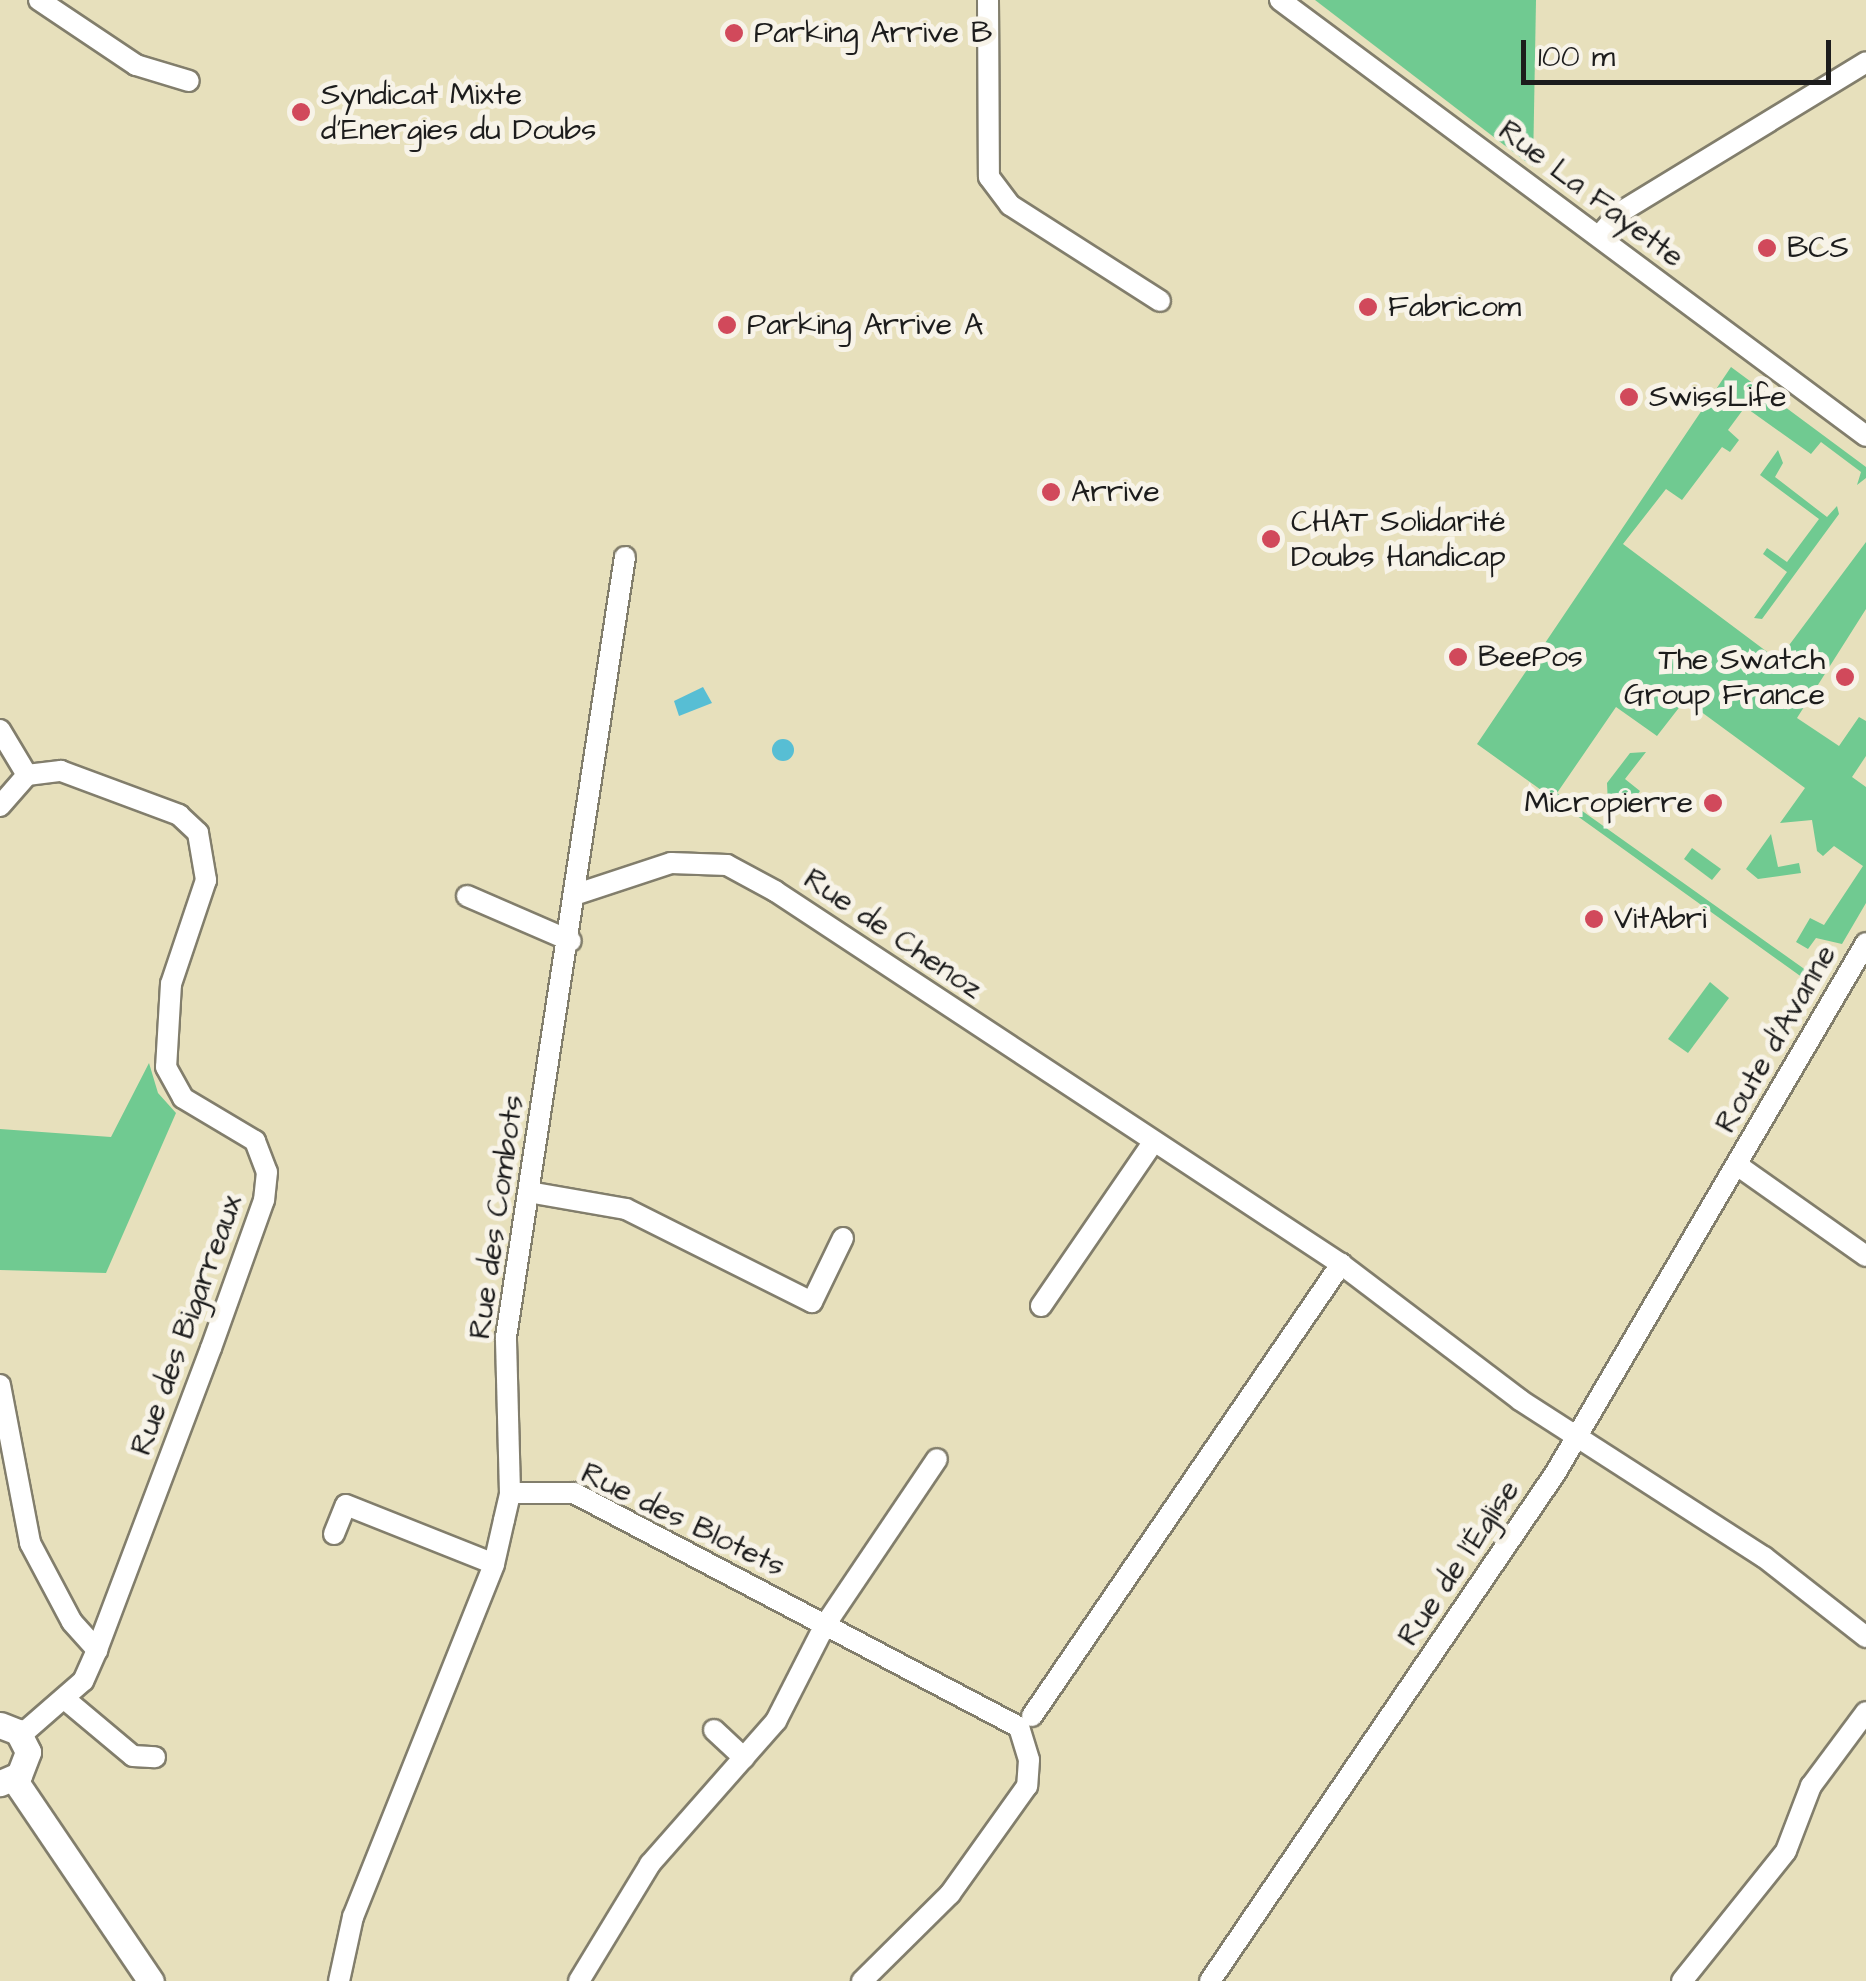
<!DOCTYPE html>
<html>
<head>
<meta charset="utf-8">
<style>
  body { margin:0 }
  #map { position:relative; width:1866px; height:1981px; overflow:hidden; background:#e7e0bc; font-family:"Architects Daughter",sans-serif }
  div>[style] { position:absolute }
  .green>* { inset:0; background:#70ca91 }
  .water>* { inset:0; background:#57bed4 }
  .round { border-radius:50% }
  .roads { filter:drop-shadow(2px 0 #827e6c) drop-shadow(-2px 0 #827e6c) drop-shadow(0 2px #827e6c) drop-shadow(0 -2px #827e6c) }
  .minor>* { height:20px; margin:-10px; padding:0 10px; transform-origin:10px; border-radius:10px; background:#fff }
  .tertiary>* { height:25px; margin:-12.5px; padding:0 12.5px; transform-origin:12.5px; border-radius:12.5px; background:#fff }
  .dots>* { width:28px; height:28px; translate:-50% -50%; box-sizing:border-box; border:5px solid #f7f3e8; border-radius:50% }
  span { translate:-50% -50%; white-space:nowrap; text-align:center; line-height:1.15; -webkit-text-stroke:10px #f7f3e8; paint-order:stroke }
  .poi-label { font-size:30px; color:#1c1c1c }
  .left { translate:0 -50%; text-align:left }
  .right { translate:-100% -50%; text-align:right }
  .street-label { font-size:30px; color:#1c1c1c }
  .scale { position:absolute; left:1521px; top:40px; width:310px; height:45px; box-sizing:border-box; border:5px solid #1c1c1c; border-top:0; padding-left:12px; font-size:30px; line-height:35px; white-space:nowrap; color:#1c1c1c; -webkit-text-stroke:8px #f7f3e8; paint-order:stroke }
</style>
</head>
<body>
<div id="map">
  <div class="green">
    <i style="clip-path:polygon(1315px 0,1536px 0,1533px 167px)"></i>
    <i style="clip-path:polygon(1731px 367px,1866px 467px,1866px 478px,1857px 485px,1861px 472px,1821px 442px,1811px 454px,1745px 407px,1728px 430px,1739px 440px,1730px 452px,1722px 447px,1682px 500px,1666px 489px,1623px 544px,1778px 660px,1866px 542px,1866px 609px,1797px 718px,1839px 746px,1859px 717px,1866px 721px,1866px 756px,1852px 777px,1866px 787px,1866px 903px,1842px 944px,1816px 938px,1808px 949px,1796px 942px,1810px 918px,1824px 925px,1863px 866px,1834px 846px,1823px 856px,1817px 851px,1812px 820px,1780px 823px,1805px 788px,1685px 700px,1657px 736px,1616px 707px,1557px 793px,1810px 973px,1817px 988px,1477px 744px)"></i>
    <i style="clip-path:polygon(1778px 450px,1783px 463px,1775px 477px,1827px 517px,1837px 506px,1839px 514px,1762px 619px,1754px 618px,1787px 572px,1763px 554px,1767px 548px,1787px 562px,1819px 519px,1760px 475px)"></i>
    <i style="clip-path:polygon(1646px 752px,1625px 779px,1640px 791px,1623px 815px,1608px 805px,1607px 783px,1630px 753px)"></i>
    <i style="clip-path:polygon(1771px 834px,1778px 867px,1799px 863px,1801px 873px,1758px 879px,1746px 869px)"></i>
    <i style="clip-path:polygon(1692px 848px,1721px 869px,1712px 880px,1684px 859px)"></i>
    <i style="clip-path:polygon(1710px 982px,1729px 998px,1688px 1053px,1668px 1039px)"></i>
    <i style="clip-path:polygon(149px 1063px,158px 1093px,176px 1113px,106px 1273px,0 1270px,0 1129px,111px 1137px)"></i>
  </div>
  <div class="water">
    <i style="clip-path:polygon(703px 687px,712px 703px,679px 716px,674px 701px)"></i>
    <i class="round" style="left:772px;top:739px;width:22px;height:22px"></i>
  </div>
  <div class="roads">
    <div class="minor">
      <i style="left:39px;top:0;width:117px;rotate:33.8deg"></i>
      <i style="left:136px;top:65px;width:55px;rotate:16.8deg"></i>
      <i style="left:988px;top:0;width:177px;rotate:89.7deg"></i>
      <i style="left:989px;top:177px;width:35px;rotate:53deg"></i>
      <i style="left:1010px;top:205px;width:178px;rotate:32.6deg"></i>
      <i style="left:1280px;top:0;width:730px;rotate:36.65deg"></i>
      <i style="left:1599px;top:236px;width:30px;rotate:-49deg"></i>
      <i style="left:1619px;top:213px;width:289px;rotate:-31.4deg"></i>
      <i style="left:0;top:730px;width:52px;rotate:59deg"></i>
      <i style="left:0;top:806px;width:41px;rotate:-48.9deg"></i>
      <i style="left:27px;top:775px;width:34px;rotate:-7deg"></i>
      <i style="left:61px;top:771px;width:126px;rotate:20.4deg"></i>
      <i style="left:179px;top:815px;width:26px;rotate:43deg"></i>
      <i style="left:198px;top:833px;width:48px;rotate:80.3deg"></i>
      <i style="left:206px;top:880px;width:110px;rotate:108.6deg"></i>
      <i style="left:171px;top:984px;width:83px;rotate:93.4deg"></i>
      <i style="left:166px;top:1067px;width:35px;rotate:61deg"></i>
      <i style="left:183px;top:1098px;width:84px;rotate:30.8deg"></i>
      <i style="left:255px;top:1141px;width:33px;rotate:69deg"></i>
      <i style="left:267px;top:1172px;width:28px;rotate:96deg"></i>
      <i style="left:264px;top:1200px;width:157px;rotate:109.7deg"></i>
      <i style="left:211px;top:1348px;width:323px;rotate:110.7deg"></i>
      <i style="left:97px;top:1650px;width:34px;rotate:114deg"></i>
      <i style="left:83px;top:1681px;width:82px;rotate:138.9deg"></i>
      <i style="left:577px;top:894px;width:99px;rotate:-18.3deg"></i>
      <i style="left:671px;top:863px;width:56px;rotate:2deg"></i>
      <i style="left:727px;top:865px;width:55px;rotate:28.4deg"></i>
      <i style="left:775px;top:891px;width:678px;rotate:33.39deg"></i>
      <i style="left:1341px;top:1264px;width:225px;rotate:37.2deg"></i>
      <i style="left:1520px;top:1400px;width:290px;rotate:32.8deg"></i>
      <i style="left:1764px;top:1557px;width:130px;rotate:38.1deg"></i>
      <i style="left:467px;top:896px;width:113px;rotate:23.4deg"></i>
      <i style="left:1737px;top:1165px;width:158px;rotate:35.2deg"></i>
      <i style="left:529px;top:1192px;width:98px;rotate:9.9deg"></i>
      <i style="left:626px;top:1209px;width:208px;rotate:26.6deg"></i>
      <i style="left:812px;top:1302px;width:71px;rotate:-64.2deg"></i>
      <i style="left:1041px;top:1306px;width:196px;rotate:-55.6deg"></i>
      <i style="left:0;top:1385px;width:161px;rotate:79.2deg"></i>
      <i style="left:30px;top:1543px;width:89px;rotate:62deg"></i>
      <i style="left:72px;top:1622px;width:38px;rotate:48deg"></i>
      <i style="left:510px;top:1493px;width:64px"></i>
      <i style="left:574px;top:1493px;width:503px;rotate:27.74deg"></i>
      <i style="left:1019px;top:1727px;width:34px;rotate:73deg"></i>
      <i style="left:1029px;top:1760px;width:26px;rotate:94deg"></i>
      <i style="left:1027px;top:1786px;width:133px;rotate:125.5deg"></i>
      <i style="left:950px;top:1894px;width:124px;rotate:135.3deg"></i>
      <i style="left:334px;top:1534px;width:31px;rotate:-68deg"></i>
      <i style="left:346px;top:1505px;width:159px;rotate:21.7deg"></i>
      <i style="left:66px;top:1700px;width:87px;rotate:39.9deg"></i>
      <i style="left:133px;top:1756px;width:22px;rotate:3deg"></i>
      <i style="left:1032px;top:1716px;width:548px;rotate:-55.64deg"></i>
      <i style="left:714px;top:1730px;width:41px;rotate:43deg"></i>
      <i style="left:339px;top:1981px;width:66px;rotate:-77.7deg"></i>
      <i style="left:353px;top:1917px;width:380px;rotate:-68.2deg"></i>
      <i style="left:494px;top:1564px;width:45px;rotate:-77.2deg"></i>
      <i style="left:504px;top:1520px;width:28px;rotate:-77deg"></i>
      <i style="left:510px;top:1493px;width:156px;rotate:-91.5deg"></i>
      <i style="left:506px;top:1337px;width:789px;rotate:-81.33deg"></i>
      <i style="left:579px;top:1981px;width:137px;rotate:-58.7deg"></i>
      <i style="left:650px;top:1864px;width:191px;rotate:-48.6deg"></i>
      <i style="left:776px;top:1721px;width:108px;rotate:-63deg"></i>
      <i style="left:825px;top:1625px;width:200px;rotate:-56deg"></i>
      <i style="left:1210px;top:1981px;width:615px;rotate:-55.79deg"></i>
      <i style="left:1556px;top:1472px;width:613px;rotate:-59.63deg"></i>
      <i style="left:1682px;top:1981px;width:166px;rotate:-51.3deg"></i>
      <i style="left:1786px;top:1851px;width:70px;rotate:-69deg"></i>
      <i style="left:1811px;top:1786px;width:92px;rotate:-53.4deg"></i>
    </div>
    <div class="tertiary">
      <i style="left:0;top:1725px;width:19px;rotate:21deg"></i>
      <i style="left:18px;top:1732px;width:22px;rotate:63deg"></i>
      <i style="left:28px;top:1752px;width:25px;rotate:111deg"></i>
      <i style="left:19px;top:1775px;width:21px;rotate:157deg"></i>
      <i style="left:14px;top:1779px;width:244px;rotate:55.9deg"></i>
    </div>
  </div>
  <div class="dots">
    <i style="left:734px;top:33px;background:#d1495b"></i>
    <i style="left:301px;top:112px;background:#d1495b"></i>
    <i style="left:1767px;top:248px;background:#d1495b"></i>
    <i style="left:1368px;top:307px;background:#d1495b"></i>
    <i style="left:727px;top:325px;background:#d1495b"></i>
    <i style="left:1629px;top:397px;background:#d1495b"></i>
    <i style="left:1051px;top:492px;background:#d1495b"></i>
    <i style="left:1271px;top:539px;background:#d1495b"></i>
    <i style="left:1458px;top:657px;background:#d1495b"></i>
    <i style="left:1845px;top:677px;background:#d1495b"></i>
    <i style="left:1713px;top:803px;background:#d1495b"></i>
    <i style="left:1594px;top:919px;background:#d1495b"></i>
  </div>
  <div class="poi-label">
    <span class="left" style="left:754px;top:33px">Parking Arrive B</span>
    <span class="left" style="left:321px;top:112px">Syndicat Mixte<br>d'Energies du Doubs</span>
    <span class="left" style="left:1787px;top:248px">BCS</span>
    <span class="left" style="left:1388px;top:307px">Fabricom</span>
    <span class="left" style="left:747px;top:325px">Parking Arrive A</span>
    <span class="left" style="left:1649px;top:397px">SwissLife</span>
    <span class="left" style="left:1071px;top:492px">Arrive</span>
    <span class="left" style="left:1291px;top:539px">CHAT Solidarité<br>Doubs Handicap</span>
    <span class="left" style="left:1478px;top:657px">BeePos</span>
    <span class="right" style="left:1825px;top:677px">The Swatch<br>Group France</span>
    <span class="right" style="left:1693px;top:803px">Micropierre</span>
    <span class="left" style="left:1614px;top:919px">VitAbri</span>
  </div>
  <div class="street-label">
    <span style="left:1591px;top:194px;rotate:37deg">Rue La Fayette</span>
    <span style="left:893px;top:934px;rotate:34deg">Rue de Chenoz</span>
    <span style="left:1776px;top:1039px;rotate:-60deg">Route d'Avanne</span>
    <span style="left:497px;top:1217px;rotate:-82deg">Rue des Combots</span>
    <span style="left:187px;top:1325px;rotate:-70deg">Rue des Bigarreaux</span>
    <span style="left:683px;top:1520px;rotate:26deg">Rue des Blotets</span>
    <span style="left:1459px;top:1563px;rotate:-56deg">Rue de l'Église</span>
  </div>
  <div class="scale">100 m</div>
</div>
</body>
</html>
